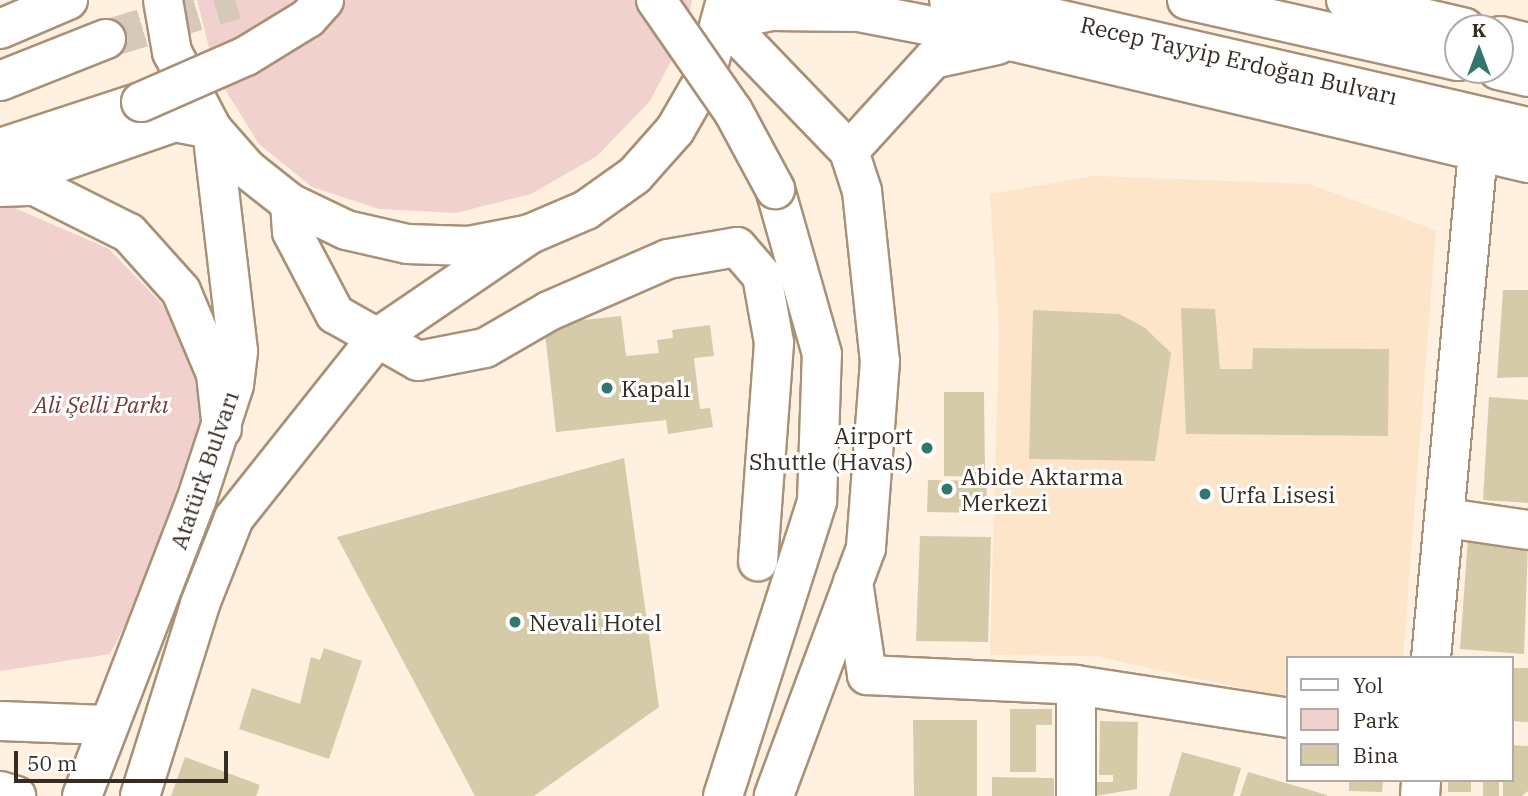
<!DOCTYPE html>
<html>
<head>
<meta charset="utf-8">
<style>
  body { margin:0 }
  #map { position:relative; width:1528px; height:796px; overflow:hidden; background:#fff0df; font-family:"IBM Plex Serif",serif }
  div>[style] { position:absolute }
  .built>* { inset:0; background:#fde5c9 }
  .green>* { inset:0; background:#f0d1cd }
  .building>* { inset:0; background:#d5cba9 }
  .highway-tunnel>* { height:38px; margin-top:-19px; transform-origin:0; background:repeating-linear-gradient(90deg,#d7c9b9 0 38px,transparent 0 57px) }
  .roads { filter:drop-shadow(2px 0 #a89176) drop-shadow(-2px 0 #a89176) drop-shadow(0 2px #a89176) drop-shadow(0 -2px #a89176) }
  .minor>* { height:38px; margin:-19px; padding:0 19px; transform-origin:19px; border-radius:19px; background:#fff }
  .major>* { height:38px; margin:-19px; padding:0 19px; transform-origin:19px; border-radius:19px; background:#fff }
  .highway>* { height:38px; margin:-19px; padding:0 19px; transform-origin:19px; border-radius:19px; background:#fff }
  .bridges { filter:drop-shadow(2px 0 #a89176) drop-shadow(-2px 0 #a89176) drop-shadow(0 2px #a89176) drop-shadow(0 -2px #a89176) }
  .highway-bridge>* { height:38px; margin:-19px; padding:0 19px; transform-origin:19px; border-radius:19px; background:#fff }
  .dots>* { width:19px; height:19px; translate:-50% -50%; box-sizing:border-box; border:4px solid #fff; border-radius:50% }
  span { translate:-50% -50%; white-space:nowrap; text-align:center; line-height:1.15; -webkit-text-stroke:6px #fff; paint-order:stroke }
  .street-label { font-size:23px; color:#362d22 }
  .poi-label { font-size:23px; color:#362d22 }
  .left { translate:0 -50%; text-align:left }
  .right { translate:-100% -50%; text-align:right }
  .park-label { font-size:23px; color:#723935; font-style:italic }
  .legend { position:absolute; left:1286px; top:656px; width:228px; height:126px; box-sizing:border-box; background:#fff; border:2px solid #afaba7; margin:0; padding:9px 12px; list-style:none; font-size:21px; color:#362d22 }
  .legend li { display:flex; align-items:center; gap:14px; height:35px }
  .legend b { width:35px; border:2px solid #afaba7 }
  .north { position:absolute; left:1444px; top:14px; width:70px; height:70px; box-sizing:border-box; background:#fff; border:2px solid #afaba7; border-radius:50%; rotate:0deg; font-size:19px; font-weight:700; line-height:28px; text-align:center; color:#362d22 }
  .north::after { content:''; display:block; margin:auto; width:24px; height:32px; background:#32776c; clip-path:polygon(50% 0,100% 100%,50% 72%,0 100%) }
  .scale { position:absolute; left:14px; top:751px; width:214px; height:32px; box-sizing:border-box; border:4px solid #362d22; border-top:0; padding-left:9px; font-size:21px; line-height:24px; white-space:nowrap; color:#362d22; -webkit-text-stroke:5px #fff; paint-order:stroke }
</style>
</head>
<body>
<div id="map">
  <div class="built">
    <i style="clip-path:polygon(1094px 176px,1309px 184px,1436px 230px,1403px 658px,1288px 658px,1288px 698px,1095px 656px,990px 655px,999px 333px,990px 194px)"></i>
  </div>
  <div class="green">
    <i style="clip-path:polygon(197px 0,692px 0,686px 33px,650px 101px,597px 156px,531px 194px,456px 213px,379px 209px,312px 187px,259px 144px,216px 75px)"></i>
    <i style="clip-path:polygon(8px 205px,109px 249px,164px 306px,197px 363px,204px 416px,145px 586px,110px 654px,0 671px,0 208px)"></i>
  </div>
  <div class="building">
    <i style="clip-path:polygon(1503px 290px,1528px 290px,1528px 377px,1497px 378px)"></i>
    <i style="clip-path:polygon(1181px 308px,1215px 309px,1220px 369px,1252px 369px,1253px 348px,1389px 349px,1388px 436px,1186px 434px)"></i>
    <i style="clip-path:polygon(1033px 310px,1119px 314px,1144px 327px,1171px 353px,1155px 461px,1029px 459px)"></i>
    <i style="clip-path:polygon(621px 316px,626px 356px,659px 353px,657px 340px,673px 338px,672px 330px,710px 325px,714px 356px,694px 358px,700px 409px,710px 408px,713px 427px,668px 434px,666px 420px,556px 432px,544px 324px)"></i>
    <i style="clip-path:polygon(944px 392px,984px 392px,985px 477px,944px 476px)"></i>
    <i style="clip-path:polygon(1489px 397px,1528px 400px,1528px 503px,1483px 500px)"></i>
    <i style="clip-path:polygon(624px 458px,659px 707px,534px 796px,475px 796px,337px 537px)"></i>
    <i style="clip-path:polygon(928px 480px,987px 481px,986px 513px,927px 512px)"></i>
    <i style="clip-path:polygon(920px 536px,991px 537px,988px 642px,916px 641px)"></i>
    <i style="clip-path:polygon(1468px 538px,1528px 543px,1524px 654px,1460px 649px)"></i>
    <i style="clip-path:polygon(324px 648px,362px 661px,329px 759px,239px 729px,252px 688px,300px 704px,311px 657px,320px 660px)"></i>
    <i style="clip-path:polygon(1512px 668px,1528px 668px,1528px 722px,1512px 721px)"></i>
    <i style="clip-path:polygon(1010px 709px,1052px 709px,1052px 725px,1036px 725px,1036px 772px,1010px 772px)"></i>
    <i style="clip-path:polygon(913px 720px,977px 720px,977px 796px,914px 796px)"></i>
    <i style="clip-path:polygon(1100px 721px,1138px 722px,1137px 789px,1095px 796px,1095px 782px,1113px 782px,1113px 775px,1099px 775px)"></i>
    <i style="clip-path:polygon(1512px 745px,1528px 746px,1528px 791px,1522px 796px,1503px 796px,1503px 780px,1512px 780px)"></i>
    <i style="clip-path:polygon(1182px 752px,1241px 768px,1233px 796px,1169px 796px)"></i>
    <i style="clip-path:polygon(185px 757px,260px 785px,256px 796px,171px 796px)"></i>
    <i style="clip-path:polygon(1248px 772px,1327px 795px,1327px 796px,1240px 796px)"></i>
    <i style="clip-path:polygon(992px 777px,1054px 778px,1054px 796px,992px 796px)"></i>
    <i style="clip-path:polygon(1349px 780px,1383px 780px,1382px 792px,1349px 791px)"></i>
    <i style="clip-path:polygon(1448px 780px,1471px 780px,1471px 792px,1448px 792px)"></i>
    <i style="clip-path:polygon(1483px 780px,1499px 780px,1499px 796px,1483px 796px)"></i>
  </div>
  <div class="highway-tunnel">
    <i style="left:106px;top:39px;width:135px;rotate:-16.8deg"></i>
  </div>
  <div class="roads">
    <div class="minor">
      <i style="left:290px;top:203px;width:29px;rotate:86deg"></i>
      <i style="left:292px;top:232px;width:93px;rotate:62.3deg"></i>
      <i style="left:335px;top:314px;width:95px;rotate:29.5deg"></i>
      <i style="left:418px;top:361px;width:68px;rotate:-11deg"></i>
      <i style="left:485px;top:348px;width:74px;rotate:-30deg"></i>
      <i style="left:549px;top:311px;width:130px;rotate:-23.6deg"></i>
      <i style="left:668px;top:259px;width:70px;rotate:-9.9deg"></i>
      <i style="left:737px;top:247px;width:38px;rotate:49deg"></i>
      <i style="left:762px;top:276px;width:68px;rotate:79.8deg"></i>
      <i style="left:774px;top:343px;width:219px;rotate:94.2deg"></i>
      <i style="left:1447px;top:518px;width:82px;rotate:8.4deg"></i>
      <i style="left:853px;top:582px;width:94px;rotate:81.4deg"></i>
      <i style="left:867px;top:675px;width:209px;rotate:2.7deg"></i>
      <i style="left:1076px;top:685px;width:215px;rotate:8.8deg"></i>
      <i style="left:1431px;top:658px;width:509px;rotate:-84.7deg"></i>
      <i style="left:1076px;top:685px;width:111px;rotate:90deg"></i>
      <i style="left:0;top:721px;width:106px;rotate:2.2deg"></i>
      <i style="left:0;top:791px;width:17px;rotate:17deg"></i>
      <i style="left:1420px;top:796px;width:16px;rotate:-86deg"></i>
    </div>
    <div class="major">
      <i style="left:724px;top:21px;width:180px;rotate:46.1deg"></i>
      <i style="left:849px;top:151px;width:42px;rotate:72deg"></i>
      <i style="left:862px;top:191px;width:171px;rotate:84deg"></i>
      <i style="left:880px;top:361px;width:188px;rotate:94.3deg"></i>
      <i style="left:866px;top:548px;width:265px;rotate:110.4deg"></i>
      <i style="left:82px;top:796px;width:316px;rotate:-68.9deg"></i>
      <i style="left:196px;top:501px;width:122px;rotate:-71.9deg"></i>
      <i style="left:234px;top:385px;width:34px;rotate:-83deg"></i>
      <i style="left:238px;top:351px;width:224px;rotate:-96.7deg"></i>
      <i style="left:140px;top:796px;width:201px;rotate:-72.6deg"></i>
      <i style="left:200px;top:604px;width:92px;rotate:-68.4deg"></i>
      <i style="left:234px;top:518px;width:230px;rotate:-51.5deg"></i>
      <i style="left:377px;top:338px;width:185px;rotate:-34.2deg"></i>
    </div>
    <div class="highway">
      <i style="left:163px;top:0;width:53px;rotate:80.2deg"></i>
      <i style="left:172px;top:52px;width:87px;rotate:62.5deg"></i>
      <i style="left:212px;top:129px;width:53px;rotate:48.8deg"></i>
      <i style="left:247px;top:169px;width:55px;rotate:38.3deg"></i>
      <i style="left:290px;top:203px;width:62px;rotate:25.7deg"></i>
      <i style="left:346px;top:230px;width:63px;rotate:12.9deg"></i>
      <i style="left:407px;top:244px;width:62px;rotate:1.8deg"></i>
      <i style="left:469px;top:246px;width:62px;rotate:-11.1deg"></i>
      <i style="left:530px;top:234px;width:61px;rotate:-23.2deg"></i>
      <i style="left:586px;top:210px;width:60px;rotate:-35.5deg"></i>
      <i style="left:635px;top:175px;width:60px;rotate:-48.4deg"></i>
      <i style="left:675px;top:130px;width:60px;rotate:-60deg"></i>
      <i style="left:705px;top:78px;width:81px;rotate:-74.9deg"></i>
      <i style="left:949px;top:0;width:66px;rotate:7.9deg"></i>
      <i style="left:1014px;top:9px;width:527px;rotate:12.93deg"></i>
      <i style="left:1187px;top:0;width:278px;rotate:12.7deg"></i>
      <i style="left:1346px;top:0;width:122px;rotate:13.2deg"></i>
      <i style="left:724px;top:21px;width:49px;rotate:-11.8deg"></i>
      <i style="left:772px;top:11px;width:87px;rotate:0.7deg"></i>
      <i style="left:859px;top:12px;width:159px;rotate:10.9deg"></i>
      <i style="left:1015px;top:42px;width:527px;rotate:13.27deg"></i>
      <i style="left:0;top:29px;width:74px;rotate:-23.1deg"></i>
      <i style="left:1500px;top:36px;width:29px;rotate:14deg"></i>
      <i style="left:1498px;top:70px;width:31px;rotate:13deg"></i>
      <i style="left:0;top:81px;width:114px;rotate:-21.6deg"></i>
      <i style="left:0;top:148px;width:148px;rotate:-18.1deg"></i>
      <i style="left:849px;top:151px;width:125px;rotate:-47.6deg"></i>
      <i style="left:933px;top:59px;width:66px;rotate:-12.3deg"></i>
      <i style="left:2px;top:182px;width:183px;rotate:-19.1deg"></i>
      <i style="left:175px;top:122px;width:38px;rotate:11deg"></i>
      <i style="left:0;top:187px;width:35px;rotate:-2deg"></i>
      <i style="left:35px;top:186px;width:105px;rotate:26.6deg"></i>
      <i style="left:129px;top:233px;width:78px;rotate:48.1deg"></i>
      <i style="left:181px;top:291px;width:90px;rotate:67.1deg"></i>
      <i style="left:216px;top:374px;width:55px;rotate:83.8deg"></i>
      <i style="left:723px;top:796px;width:310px;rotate:-72.3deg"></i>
      <i style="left:817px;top:501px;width:147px;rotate:-88.1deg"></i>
      <i style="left:822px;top:354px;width:172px;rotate:-105.9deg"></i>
    </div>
  </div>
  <div class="bridges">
    <div class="highway-bridge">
      <i style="left:656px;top:0;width:135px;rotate:55.3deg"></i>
      <i style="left:733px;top:111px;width:89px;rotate:61.7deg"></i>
      <i style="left:141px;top:102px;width:115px;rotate:-23.7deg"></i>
      <i style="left:246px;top:56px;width:73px;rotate:-31.5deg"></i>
      <i style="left:308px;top:18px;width:24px;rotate:-48deg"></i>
    </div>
  </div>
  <div class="dots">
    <i style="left:607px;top:388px;background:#32776c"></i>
    <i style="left:927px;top:448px;background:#32776c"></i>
    <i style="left:947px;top:489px;background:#32776c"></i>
    <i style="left:1205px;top:494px;background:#32776c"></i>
    <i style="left:515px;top:622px;background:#32776c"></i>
  </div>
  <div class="street-label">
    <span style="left:1239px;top:60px;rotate:13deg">Recep Tayyip Erdoğan Bulvarı</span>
    <span style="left:204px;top:470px;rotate:-71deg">Atatürk Bulvarı</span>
  </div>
  <div class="poi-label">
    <span class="left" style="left:621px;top:388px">Kapalı</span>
    <span class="right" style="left:913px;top:448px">Airport<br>Shuttle (Havas)</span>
    <span class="left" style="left:961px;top:489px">Abide Aktarma<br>Merkezi</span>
    <span class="left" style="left:1219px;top:494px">Urfa Lisesi</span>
    <span class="left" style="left:529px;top:622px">Nevali Hotel</span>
  </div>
  <div class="park-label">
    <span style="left:101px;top:404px">Ali Şelli Parkı</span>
  </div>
  <ul class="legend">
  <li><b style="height:9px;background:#fff"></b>Yol</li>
  <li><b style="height:19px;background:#f0d1cd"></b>Park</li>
  <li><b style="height:19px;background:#d5cba9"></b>Bina</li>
  </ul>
  <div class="north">K</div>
  <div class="scale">50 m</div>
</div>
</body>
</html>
